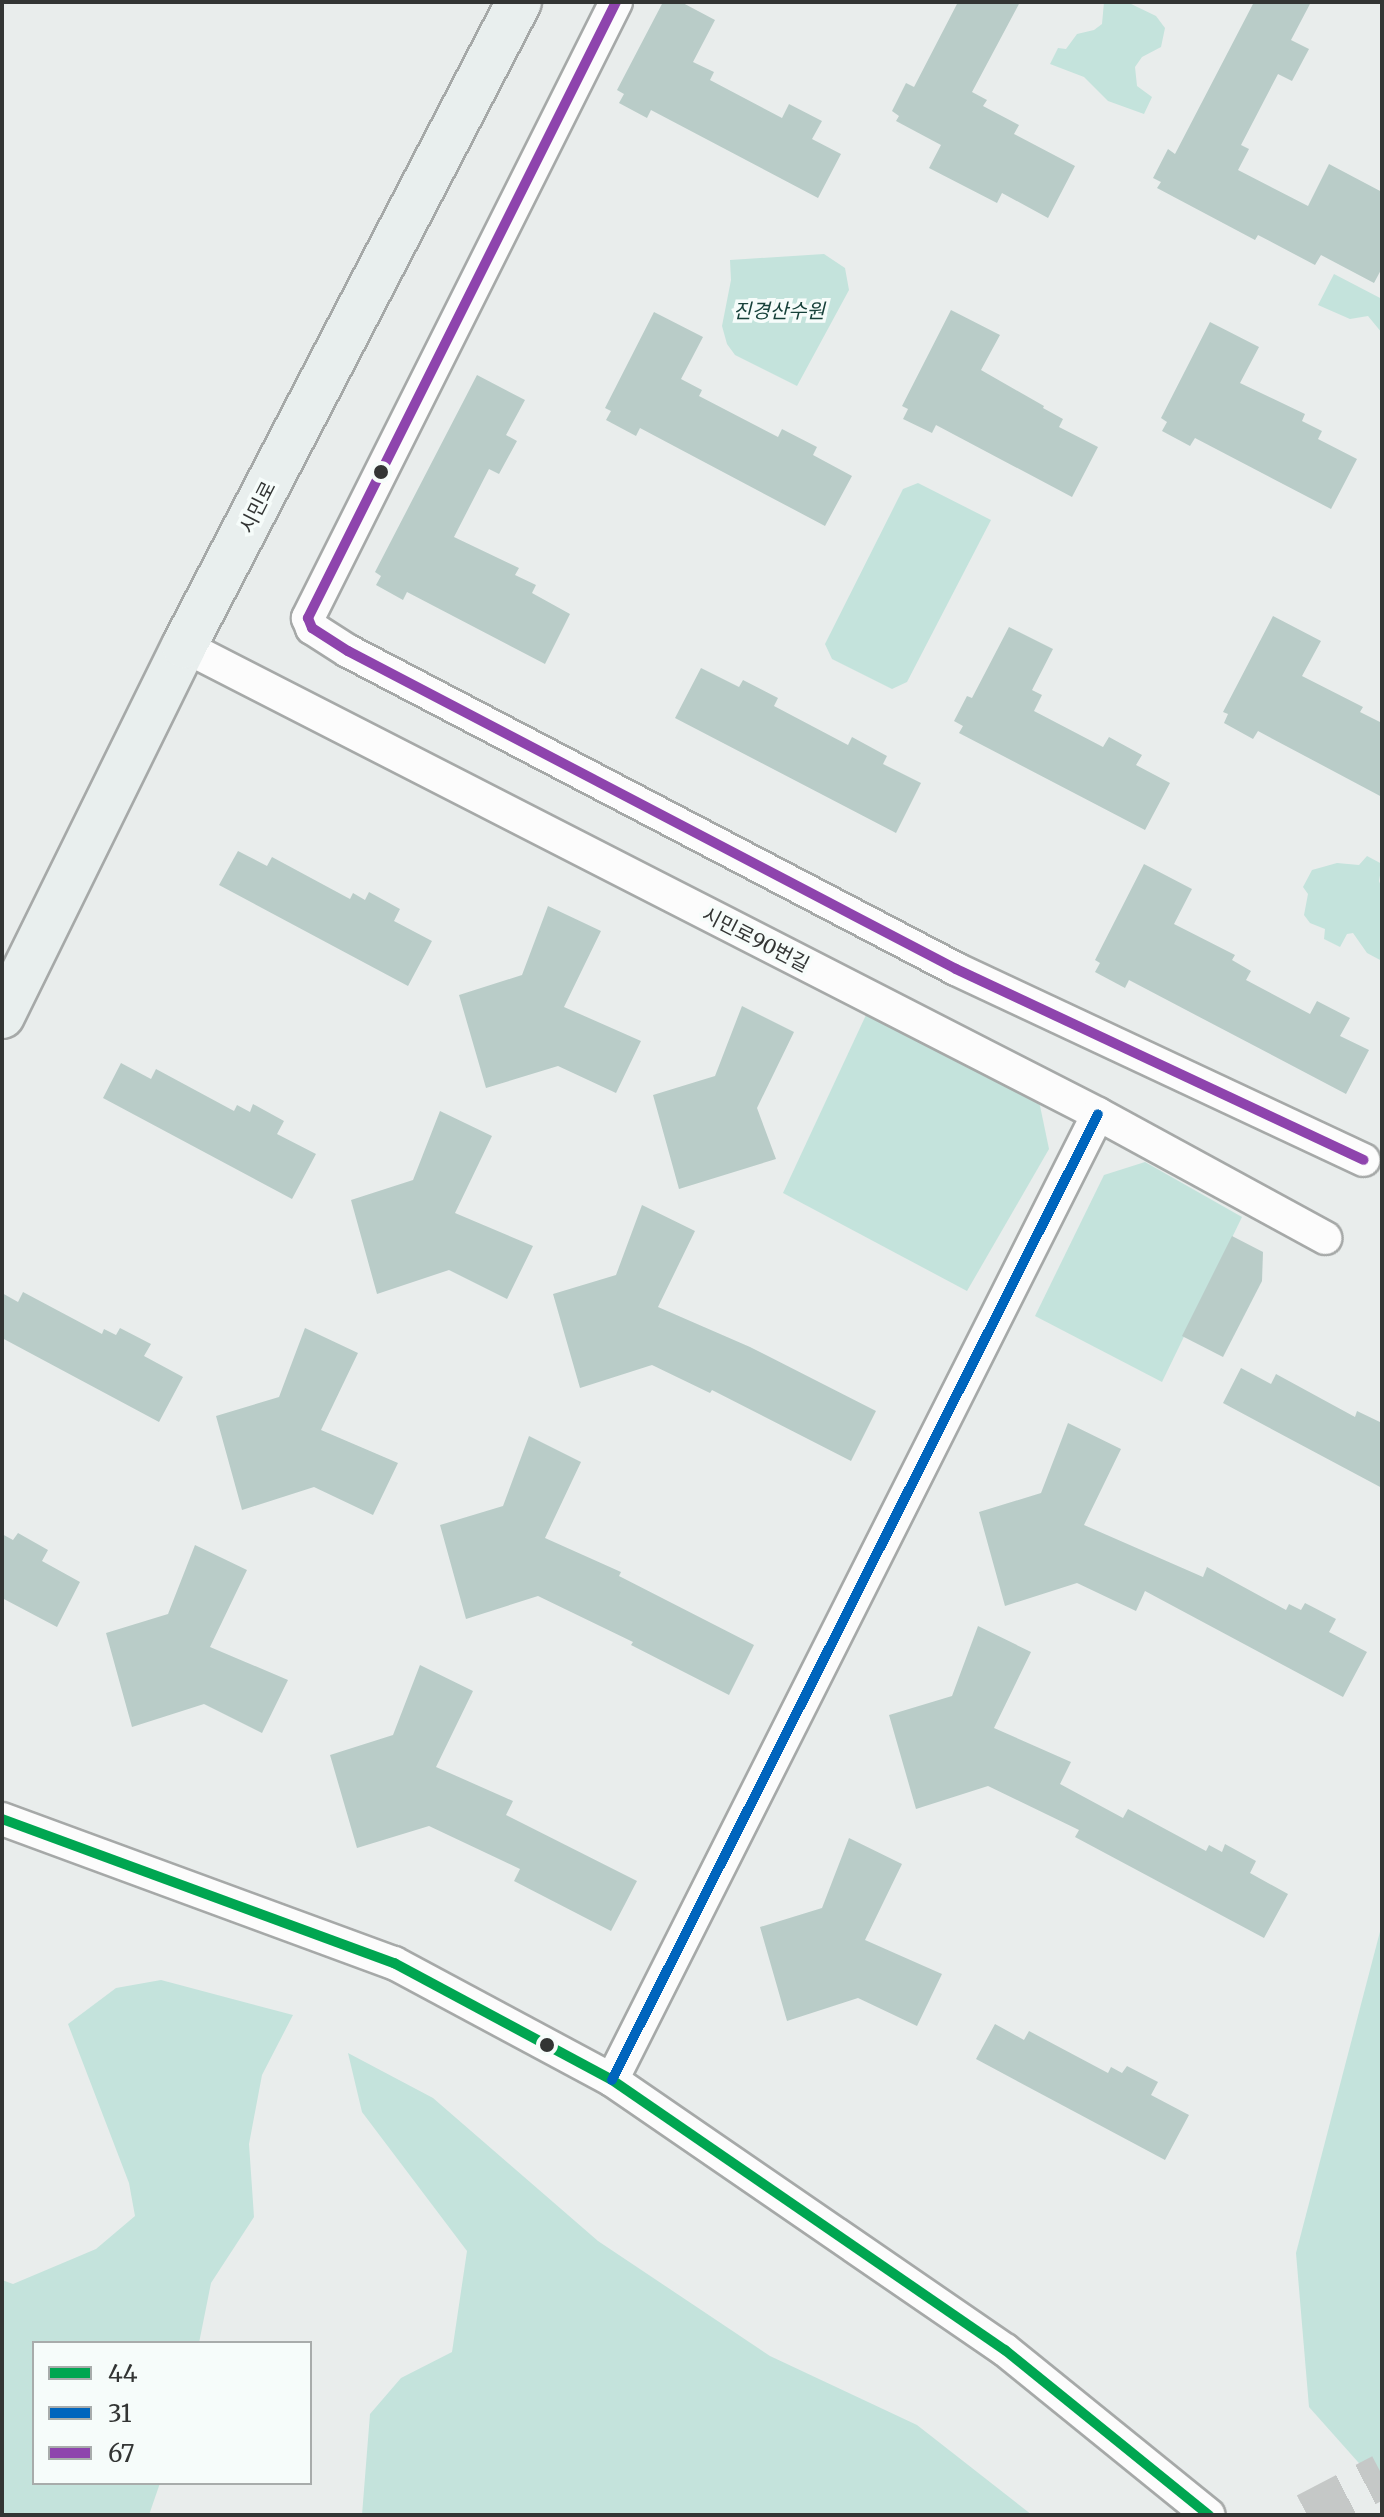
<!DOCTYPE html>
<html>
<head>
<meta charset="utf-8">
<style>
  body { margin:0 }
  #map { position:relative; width:1384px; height:2517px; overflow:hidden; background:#e9edec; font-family:Merriweather,"Noto Sans KR",serif }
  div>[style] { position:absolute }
  .green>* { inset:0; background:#c4e3dc }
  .building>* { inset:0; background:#b9ccc8 }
  .secondary-tunnel>* { height:44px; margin-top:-22px; transform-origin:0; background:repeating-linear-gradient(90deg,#c5c8c7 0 44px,transparent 0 66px) }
  .roads { filter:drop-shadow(2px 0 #a6a9a8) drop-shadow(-2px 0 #a6a9a8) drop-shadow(0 2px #a6a9a8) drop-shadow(0 -2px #a6a9a8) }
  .minor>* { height:32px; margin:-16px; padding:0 16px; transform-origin:16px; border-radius:16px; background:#fcfcfc }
  .secondary>* { height:44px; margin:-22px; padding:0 22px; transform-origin:22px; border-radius:22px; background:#e9efee }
  .bus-1>* { height:10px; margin:-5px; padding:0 5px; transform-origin:5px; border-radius:5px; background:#00a651 }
  .bus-2>* { height:10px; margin:-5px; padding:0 5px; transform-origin:5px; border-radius:5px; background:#0065bd }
  .bus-3>* { height:10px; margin:-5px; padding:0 5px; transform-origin:5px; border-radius:5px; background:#8e44ad }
  .dots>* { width:22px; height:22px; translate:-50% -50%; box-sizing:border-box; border:4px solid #f6fcfa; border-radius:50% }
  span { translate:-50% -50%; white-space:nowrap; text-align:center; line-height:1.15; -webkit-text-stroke:7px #f6fcfa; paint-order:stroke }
  .park-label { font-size:20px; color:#17413a; font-style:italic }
  .street-label { font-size:20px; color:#333534 }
  .frame { position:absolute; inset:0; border:4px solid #333534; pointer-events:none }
  .legend { position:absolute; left:32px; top:2341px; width:280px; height:144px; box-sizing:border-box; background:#f6fcfa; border:2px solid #a8acab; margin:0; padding:10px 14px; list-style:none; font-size:24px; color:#333534 }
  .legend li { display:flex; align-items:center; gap:16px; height:40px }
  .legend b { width:40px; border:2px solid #a8acab }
</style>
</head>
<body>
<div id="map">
  <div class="green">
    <i style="clip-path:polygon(1104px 2px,1127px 2px,1156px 16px,1165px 28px,1161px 47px,1142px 57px,1135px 67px,1137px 86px,1152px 97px,1144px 114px,1108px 101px,1084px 77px,1050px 64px,1058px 48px,1066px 49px,1077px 34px,1094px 30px,1102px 24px)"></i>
    <i style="clip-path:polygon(824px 254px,845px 268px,849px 290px,797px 386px,735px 355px,727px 344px,722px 326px,731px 280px,730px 260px)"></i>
    <i style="clip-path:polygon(1334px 274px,1382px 299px,1382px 333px,1368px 316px,1350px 319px,1318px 305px)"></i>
    <i style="clip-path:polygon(918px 483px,991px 520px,907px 682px,892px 689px,832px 659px,825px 644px,903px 489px)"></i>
    <i style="clip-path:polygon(1367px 856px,1382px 864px,1379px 881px,1382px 889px,1382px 961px,1367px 953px,1353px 933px,1347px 934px,1340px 947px,1324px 939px,1325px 929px,1310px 923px,1304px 915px,1308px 894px,1303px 887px,1312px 870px,1337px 863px,1359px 865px)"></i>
    <i style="clip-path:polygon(866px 1015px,1039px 1101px,1049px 1149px,967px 1291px,783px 1193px)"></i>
    <i style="clip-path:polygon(1145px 1162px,1242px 1217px,1162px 1382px,1035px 1316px,1104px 1175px)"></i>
    <i style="clip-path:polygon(1382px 1924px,1382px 2489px,1309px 2407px,1296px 2253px)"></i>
    <i style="clip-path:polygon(161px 1980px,293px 2015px,262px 2075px,249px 2144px,254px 2217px,211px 2283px,199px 2343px,34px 2343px,34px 2483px,160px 2483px,149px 2515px,2px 2515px,2px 2280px,13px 2284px,96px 2249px,135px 2216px,129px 2183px,68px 2024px,116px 1988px)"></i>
    <i style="clip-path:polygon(348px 2053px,433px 2098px,598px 2241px,770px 2356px,917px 2425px,1032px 2515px,362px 2515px,370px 2414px,401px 2378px,452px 2352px,467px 2251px,362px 2112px)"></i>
  </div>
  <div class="building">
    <i style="clip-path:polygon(663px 2px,681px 2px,715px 20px,693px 62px,714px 72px,710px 80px,782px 118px,789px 104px,822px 121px,812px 139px,841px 154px,818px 198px,651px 110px,647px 118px,619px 103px,624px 94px,617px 90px)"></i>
    <i style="clip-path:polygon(958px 2px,1020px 2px,972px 92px,987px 100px,983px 106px,1019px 125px,1014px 134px,1075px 166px,1048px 218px,1002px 193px,997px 203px,929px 168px,941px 145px,896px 121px,899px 116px,892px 111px,906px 83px,914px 87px)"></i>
    <i style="clip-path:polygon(1254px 2px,1311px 2px,1291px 40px,1309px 49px,1292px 81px,1278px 74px,1241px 145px,1249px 149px,1238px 170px,1308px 206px,1329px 164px,1382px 192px,1382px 268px,1374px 283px,1321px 255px,1315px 265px,1258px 235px,1255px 240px,1157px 188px,1161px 182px,1153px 178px,1168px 149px,1175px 154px)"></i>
    <i style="clip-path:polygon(951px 310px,1000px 335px,981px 370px,1044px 406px,1043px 408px,1063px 419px,1059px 427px,1098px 447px,1072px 497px,936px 425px,932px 433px,903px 419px,908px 409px,902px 406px)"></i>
    <i style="clip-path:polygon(654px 312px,703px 337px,681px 379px,702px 390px,699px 396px,778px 437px,782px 429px,817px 447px,813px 455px,852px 476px,825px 526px,640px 428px,636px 436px,606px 420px,611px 411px,605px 408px)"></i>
    <i style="clip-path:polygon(1210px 322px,1259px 347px,1240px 383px,1305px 414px,1302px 421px,1322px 431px,1318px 439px,1357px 459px,1331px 509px,1195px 438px,1190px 446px,1162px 431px,1167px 422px,1161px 418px)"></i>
    <i style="clip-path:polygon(477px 375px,525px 400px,506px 435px,517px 441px,499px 474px,489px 469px,454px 537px,519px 568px,515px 575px,536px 585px,532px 593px,570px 614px,545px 664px,407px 592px,403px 600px,376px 585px,381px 576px,375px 572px)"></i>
    <i style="clip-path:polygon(1273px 616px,1321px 641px,1302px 676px,1363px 707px,1360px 712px,1382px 723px,1382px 797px,1258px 731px,1253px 739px,1224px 723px,1228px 714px,1223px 712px)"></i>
    <i style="clip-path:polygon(1009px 627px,1053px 649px,1032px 690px,1042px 695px,1034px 711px,1103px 747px,1109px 737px,1142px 755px,1136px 765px,1170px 783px,1145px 830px,959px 733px,963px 726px,954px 721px,967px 696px,972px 698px)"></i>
    <i style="clip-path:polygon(701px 668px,739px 687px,743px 680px,778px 698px,774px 706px,848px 745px,852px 737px,887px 756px,883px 764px,921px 783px,896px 833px,675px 718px)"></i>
    <i style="clip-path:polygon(238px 851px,267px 866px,272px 857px,350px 899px,353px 893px,365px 900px,369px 892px,400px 909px,394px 921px,432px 941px,408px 986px,219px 885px)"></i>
    <i style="clip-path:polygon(1144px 864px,1192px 889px,1174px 924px,1235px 955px,1232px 960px,1251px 971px,1246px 980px,1310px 1014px,1317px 1001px,1350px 1018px,1340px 1036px,1369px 1050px,1346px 1094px,1129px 980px,1125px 988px,1095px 972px,1100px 963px,1095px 960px)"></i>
    <i style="clip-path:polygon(548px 906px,601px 931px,564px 1007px,641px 1041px,616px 1093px,558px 1066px,486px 1088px,459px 995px,522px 975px)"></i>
    <i style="clip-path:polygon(742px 1006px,794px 1032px,757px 1108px,776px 1159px,679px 1189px,653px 1095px,715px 1076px)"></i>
    <i style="clip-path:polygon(121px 1063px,151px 1079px,156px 1069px,234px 1111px,237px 1105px,250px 1112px,253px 1104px,284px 1121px,277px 1134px,316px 1154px,292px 1199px,103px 1098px)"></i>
    <i style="clip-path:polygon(440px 1111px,492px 1136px,455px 1213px,533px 1246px,507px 1299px,449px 1270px,377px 1294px,351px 1200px,413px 1180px)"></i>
    <i style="clip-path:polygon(642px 1205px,695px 1231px,658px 1307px,750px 1347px,876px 1411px,851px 1461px,712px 1390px,710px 1393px,652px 1365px,580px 1388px,553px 1294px,616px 1275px)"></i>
    <i style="clip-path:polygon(1232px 1236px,1263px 1252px,1262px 1281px,1223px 1357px,1182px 1336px)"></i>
    <i style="clip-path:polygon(23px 1292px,102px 1334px,104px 1329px,116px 1335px,120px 1328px,151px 1344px,144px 1356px,183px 1377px,159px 1422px,2px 1338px,2px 1293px,18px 1302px)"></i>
    <i style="clip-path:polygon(305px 1328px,358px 1353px,321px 1430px,398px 1463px,373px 1515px,314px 1487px,242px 1510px,216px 1416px,279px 1397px)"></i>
    <i style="clip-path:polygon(1241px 1368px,1271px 1384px,1276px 1374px,1355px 1417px,1357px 1411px,1382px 1423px,1382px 1488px,1223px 1403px)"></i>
    <i style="clip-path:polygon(1068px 1423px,1121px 1449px,1084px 1525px,1203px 1577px,1207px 1567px,1286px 1610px,1289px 1604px,1301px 1610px,1305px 1603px,1336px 1619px,1329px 1632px,1367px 1652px,1343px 1697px,1145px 1591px,1136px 1611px,1077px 1583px,1005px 1606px,979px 1512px,1041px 1493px)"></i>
    <i style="clip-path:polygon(529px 1436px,581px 1462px,545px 1538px,621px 1572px,619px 1576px,754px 1645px,729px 1695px,631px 1645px,633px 1642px,538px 1596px,466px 1619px,440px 1525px,503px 1506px)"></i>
    <i style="clip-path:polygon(18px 1533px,48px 1550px,42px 1561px,80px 1582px,57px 1627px,2px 1598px,2px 1534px,13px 1540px)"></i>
    <i style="clip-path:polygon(195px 1545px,247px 1570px,210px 1647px,288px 1680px,262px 1733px,204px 1704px,132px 1727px,106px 1633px,168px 1614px)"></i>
    <i style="clip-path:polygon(978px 1626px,1031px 1652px,994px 1728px,1071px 1762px,1060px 1784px,1123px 1818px,1128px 1809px,1206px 1851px,1209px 1845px,1222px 1852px,1225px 1844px,1256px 1861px,1250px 1873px,1288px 1894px,1264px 1938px,1075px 1837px,1079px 1830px,988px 1786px,916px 1809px,889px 1715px,952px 1696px)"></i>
    <i style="clip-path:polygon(420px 1665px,473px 1691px,436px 1767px,513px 1801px,506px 1815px,637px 1881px,611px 1931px,514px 1881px,520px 1869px,429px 1826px,357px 1848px,330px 1755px,393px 1735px)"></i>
    <i style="clip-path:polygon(849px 1838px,902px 1864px,865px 1940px,942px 1974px,917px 2026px,858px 1998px,787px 2021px,760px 1927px,822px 1908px)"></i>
    <i style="clip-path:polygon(995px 2024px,1024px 2040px,1029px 2031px,1108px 2073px,1111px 2067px,1122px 2073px,1127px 2066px,1158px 2082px,1151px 2095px,1189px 2115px,1165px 2160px,976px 2059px)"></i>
  </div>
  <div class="secondary-tunnel">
    <i style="left:1307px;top:2515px;width:85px;rotate:-27.5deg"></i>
  </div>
  <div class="roads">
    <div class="minor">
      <i style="left:616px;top:2px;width:689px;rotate:116.57deg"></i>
      <i style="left:308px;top:618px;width:11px;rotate:68deg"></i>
      <i style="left:312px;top:628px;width:43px;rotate:32.6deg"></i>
      <i style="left:348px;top:651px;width:686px;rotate:27.61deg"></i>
      <i style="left:956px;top:969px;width:450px;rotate:25.1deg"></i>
      <i style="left:184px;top:646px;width:1027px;rotate:27.11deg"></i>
      <i style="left:1098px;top:1114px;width:259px;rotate:28.6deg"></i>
      <i style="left:2px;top:1819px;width:418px;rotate:20.2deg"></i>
      <i style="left:394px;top:1963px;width:247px;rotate:28.2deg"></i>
      <i style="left:612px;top:2080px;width:477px;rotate:34.5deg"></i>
      <i style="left:1005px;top:2350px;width:262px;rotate:39deg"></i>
      <i style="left:612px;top:2080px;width:1081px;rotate:-63.29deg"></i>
    </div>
    <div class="secondary">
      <i style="left:2px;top:1016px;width:412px;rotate:-63.8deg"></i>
      <i style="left:184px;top:646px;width:726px;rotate:-62.52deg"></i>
    </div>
  </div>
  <div class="bus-1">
    <i style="left:2px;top:1819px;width:418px;rotate:20.2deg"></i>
    <i style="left:394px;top:1963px;width:247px;rotate:28.2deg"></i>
    <i style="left:612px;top:2080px;width:477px;rotate:34.5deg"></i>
    <i style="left:1005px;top:2350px;width:262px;rotate:39deg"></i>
  </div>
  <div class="bus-2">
    <i style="left:612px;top:2080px;width:1081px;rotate:-63.29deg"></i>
  </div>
  <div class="bus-3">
    <i style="left:616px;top:2px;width:689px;rotate:116.57deg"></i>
    <i style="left:308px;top:618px;width:11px;rotate:68deg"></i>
    <i style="left:312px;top:628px;width:43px;rotate:32.6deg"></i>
    <i style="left:348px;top:651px;width:686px;rotate:27.61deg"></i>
    <i style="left:956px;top:969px;width:450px;rotate:25.1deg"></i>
  </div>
  <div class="dots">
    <i style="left:381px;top:472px;background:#333534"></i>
    <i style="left:547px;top:2045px;background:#333534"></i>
  </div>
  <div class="park-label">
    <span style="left:779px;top:310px">진경산수원</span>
  </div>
  <div class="street-label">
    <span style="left:257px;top:507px;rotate:-63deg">시민로</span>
    <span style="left:756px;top:939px;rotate:27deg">시민로90번길</span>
  </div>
  <div class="frame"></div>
  <ul class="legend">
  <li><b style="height:10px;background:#00a651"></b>44</li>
  <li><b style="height:10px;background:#0065bd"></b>31</li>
  <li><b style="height:10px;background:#8e44ad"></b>67</li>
  </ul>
</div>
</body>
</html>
